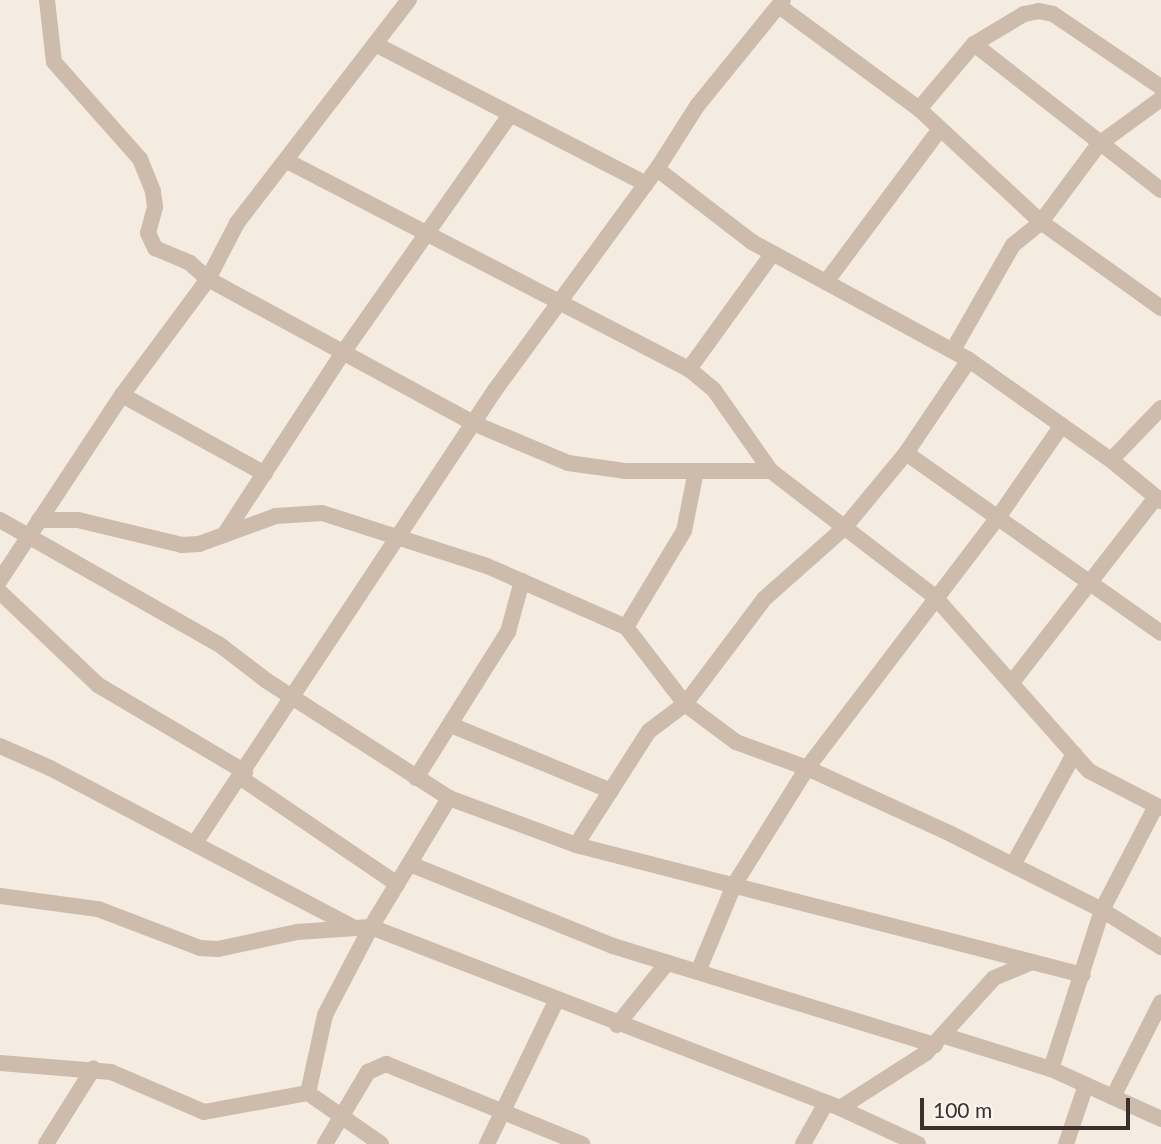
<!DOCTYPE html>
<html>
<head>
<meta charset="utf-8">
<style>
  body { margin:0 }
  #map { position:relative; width:1161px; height:1144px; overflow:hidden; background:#f4ebe1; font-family:Lato,sans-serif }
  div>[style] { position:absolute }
  .minor>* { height:16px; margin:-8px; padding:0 8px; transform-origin:8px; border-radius:8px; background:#cdbbac }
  span { translate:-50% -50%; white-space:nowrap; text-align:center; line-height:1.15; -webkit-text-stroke:5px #fbf5ee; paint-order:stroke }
  .scale { position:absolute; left:920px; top:1098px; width:210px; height:32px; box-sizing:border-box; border:4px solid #3b302b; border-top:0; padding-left:9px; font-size:21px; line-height:24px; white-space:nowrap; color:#3b302b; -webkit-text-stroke:5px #fbf5ee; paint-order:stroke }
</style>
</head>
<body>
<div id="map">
  <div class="minor">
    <i style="left:47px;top:0;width:62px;rotate:83.6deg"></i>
    <i style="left:54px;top:62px;width:130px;rotate:48.4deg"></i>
    <i style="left:140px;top:159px;width:35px;rotate:68deg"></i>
    <i style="left:153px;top:192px;width:15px;rotate:82deg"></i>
    <i style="left:155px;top:207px;width:27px;rotate:105deg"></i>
    <i style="left:148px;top:233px;width:17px;rotate:65deg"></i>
    <i style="left:155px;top:248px;width:38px;rotate:23deg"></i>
    <i style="left:190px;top:263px;width:24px;rotate:42deg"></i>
    <i style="left:208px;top:279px;width:302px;rotate:28.5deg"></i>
    <i style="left:473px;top:423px;width:103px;rotate:22.8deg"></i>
    <i style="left:568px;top:463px;width:59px;rotate:7.9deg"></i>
    <i style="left:626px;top:471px;width:145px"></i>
    <i style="left:779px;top:6px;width:174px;rotate:36.3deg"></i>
    <i style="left:919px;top:109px;width:166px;rotate:42.8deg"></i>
    <i style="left:1041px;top:222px;width:148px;rotate:35.6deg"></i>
    <i style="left:375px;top:44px;width:305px;rotate:27.3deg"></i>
    <i style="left:974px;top:44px;width:237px;rotate:38deg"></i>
    <i style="left:919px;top:109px;width:85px;rotate:-49.8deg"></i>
    <i style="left:974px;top:44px;width:58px;rotate:-31deg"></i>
    <i style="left:1024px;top:14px;width:15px;rotate:-11deg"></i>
    <i style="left:1039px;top:11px;width:14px;rotate:12deg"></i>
    <i style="left:1053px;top:14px;width:130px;rotate:34.1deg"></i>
    <i style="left:287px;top:161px;width:453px;rotate:27.4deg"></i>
    <i style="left:689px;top:369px;width:33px;rotate:40deg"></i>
    <i style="left:714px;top:390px;width:99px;rotate:54.9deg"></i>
    <i style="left:771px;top:471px;width:207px;rotate:37.5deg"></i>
    <i style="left:935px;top:597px;width:232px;rotate:48.5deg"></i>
    <i style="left:1089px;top:771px;width:81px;rotate:27.2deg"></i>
    <i style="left:657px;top:169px;width:120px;rotate:37.5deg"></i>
    <i style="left:752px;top:242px;width:247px;rotate:28.5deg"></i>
    <i style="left:969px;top:360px;width:174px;rotate:35.2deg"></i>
    <i style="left:1111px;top:460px;width:65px;rotate:39.4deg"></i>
    <i style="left:826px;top:282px;width:191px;rotate:-53.3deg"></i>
    <i style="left:953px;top:350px;width:121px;rotate:-60.3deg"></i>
    <i style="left:1013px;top:245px;width:36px;rotate:-39deg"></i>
    <i style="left:1041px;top:222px;width:97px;rotate:-53.4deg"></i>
    <i style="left:1099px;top:144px;width:77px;rotate:-36deg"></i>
    <i style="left:689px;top:369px;width:143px;rotate:-54.1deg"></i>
    <i style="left:122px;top:395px;width:163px;rotate:28.9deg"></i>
    <i style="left:906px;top:453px;width:312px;rotate:35.2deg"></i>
    <i style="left:1111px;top:460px;width:72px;rotate:-46.1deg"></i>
    <i style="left:0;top:520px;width:253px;rotate:29.6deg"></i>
    <i style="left:220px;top:645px;width:59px;rotate:37.5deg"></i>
    <i style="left:267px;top:681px;width:216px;rotate:32.7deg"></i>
    <i style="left:449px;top:798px;width:135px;rotate:20.3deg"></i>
    <i style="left:576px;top:845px;width:523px;rotate:14.38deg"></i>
    <i style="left:39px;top:520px;width:39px"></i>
    <i style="left:78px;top:520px;width:107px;rotate:13.5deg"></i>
    <i style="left:182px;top:545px;width:17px;rotate:-3deg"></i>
    <i style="left:199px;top:544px;width:82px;rotate:-20deg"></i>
    <i style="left:276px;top:516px;width:46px;rotate:-3.7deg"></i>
    <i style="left:322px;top:513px;width:173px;rotate:17.8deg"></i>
    <i style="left:487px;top:566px;width:152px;rotate:23.7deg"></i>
    <i style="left:626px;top:627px;width:97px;rotate:52.5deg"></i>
    <i style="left:685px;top:704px;width:64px;rotate:36.7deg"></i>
    <i style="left:736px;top:742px;width:76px;rotate:20.1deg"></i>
    <i style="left:807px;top:768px;width:158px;rotate:24.6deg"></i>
    <i style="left:951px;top:834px;width:169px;rotate:26.7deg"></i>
    <i style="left:1102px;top:910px;width:70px;rotate:32.1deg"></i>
    <i style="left:224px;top:535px;width:216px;rotate:-56.9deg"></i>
    <i style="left:342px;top:354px;width:292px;rotate:-54.9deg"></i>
    <i style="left:0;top:580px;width:222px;rotate:-56.6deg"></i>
    <i style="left:122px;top:395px;width:144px;rotate:-53.4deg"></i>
    <i style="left:208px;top:279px;width:63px;rotate:-62.6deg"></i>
    <i style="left:237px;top:223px;width:282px;rotate:-52.4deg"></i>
    <i style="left:0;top:592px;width:135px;rotate:43.5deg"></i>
    <i style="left:98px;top:685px;width:171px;rotate:30.6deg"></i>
    <i style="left:626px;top:627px;width:112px;rotate:-58.9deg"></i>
    <i style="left:684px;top:531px;width:61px;rotate:-78.7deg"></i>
    <i style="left:1013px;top:681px;width:233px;rotate:-52.1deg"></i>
    <i style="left:451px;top:725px;width:173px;rotate:22.4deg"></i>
    <i style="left:0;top:746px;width:55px;rotate:23.7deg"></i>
    <i style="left:50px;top:768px;width:342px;rotate:27.7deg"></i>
    <i style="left:241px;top:778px;width:189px;rotate:34.2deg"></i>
    <i style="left:416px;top:778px;width:173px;rotate:-57.8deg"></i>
    <i style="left:508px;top:632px;width:53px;rotate:-74.6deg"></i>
    <i style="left:195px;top:843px;width:543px;rotate:-56.49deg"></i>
    <i style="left:495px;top:390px;width:274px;rotate:-53.8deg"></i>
    <i style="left:657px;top:169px;width:75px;rotate:-57.6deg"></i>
    <i style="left:697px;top:106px;width:136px;rotate:-50.9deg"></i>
    <i style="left:576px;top:845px;width:135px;rotate:-57.4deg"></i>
    <i style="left:649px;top:731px;width:45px;rotate:-36.9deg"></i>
    <i style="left:685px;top:704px;width:131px;rotate:-53deg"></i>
    <i style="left:764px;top:599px;width:107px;rotate:-41.6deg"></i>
    <i style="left:844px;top:528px;width:97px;rotate:-50.4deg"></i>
    <i style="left:906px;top:453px;width:112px;rotate:-55.9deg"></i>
    <i style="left:410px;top:864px;width:219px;rotate:22deg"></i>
    <i style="left:613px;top:946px;width:337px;rotate:17.1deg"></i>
    <i style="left:1013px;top:865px;width:127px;rotate:-61.2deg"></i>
    <i style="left:0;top:896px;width:99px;rotate:7.6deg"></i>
    <i style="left:98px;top:909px;width:109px;rotate:20.9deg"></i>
    <i style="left:200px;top:948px;width:18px;rotate:3deg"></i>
    <i style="left:218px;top:949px;width:81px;rotate:-12.1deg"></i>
    <i style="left:297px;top:932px;width:74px;rotate:-3.9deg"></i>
    <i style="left:371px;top:927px;width:503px;rotate:21.1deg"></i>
    <i style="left:840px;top:1108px;width:86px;rotate:24.8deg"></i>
    <i style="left:698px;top:972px;width:94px;rotate:-67.5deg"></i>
    <i style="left:734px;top:885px;width:138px;rotate:-58deg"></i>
    <i style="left:807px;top:768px;width:313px;rotate:-52.7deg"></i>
    <i style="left:997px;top:519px;width:114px;rotate:-55.3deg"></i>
    <i style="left:617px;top:1025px;width:80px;rotate:-51.1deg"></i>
    <i style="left:945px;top:1036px;width:111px;rotate:17.3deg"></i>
    <i style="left:1051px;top:1069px;width:121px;rotate:24.4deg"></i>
    <i style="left:0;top:1063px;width:111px;rotate:4.6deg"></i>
    <i style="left:111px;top:1072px;width:101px;rotate:23.3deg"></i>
    <i style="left:204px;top:1112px;width:106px;rotate:-10.4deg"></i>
    <i style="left:308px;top:1093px;width:89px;rotate:34.9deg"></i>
    <i style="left:1051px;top:1069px;width:167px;rotate:-72.2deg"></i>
    <i style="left:1102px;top:910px;width:117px;rotate:-62.6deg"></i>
    <i style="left:308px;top:1093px;width:80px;rotate:-77.7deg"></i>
    <i style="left:325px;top:1015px;width:99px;rotate:-62.4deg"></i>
    <i style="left:371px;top:927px;width:151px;rotate:-58.8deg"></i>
    <i style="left:1113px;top:1097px;width:106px;rotate:-63.2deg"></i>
    <i style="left:840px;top:1108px;width:102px;rotate:-32.6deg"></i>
    <i style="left:926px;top:1053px;width:101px;rotate:-47.8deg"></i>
    <i style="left:994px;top:978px;width:41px;rotate:-22.8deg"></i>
    <i style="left:46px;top:1144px;width:89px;rotate:-57.9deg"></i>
    <i style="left:325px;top:1144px;width:84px;rotate:-59.2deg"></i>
    <i style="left:368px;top:1072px;width:20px;rotate:-24deg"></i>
    <i style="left:386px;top:1064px;width:212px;rotate:22.2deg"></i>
    <i style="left:487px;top:1144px;width:159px;rotate:-64.2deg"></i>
    <i style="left:803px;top:1144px;width:47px;rotate:-60.7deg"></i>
    <i style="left:1066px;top:1144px;width:62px;rotate:-71.3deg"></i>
  </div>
  <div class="scale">100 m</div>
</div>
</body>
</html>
